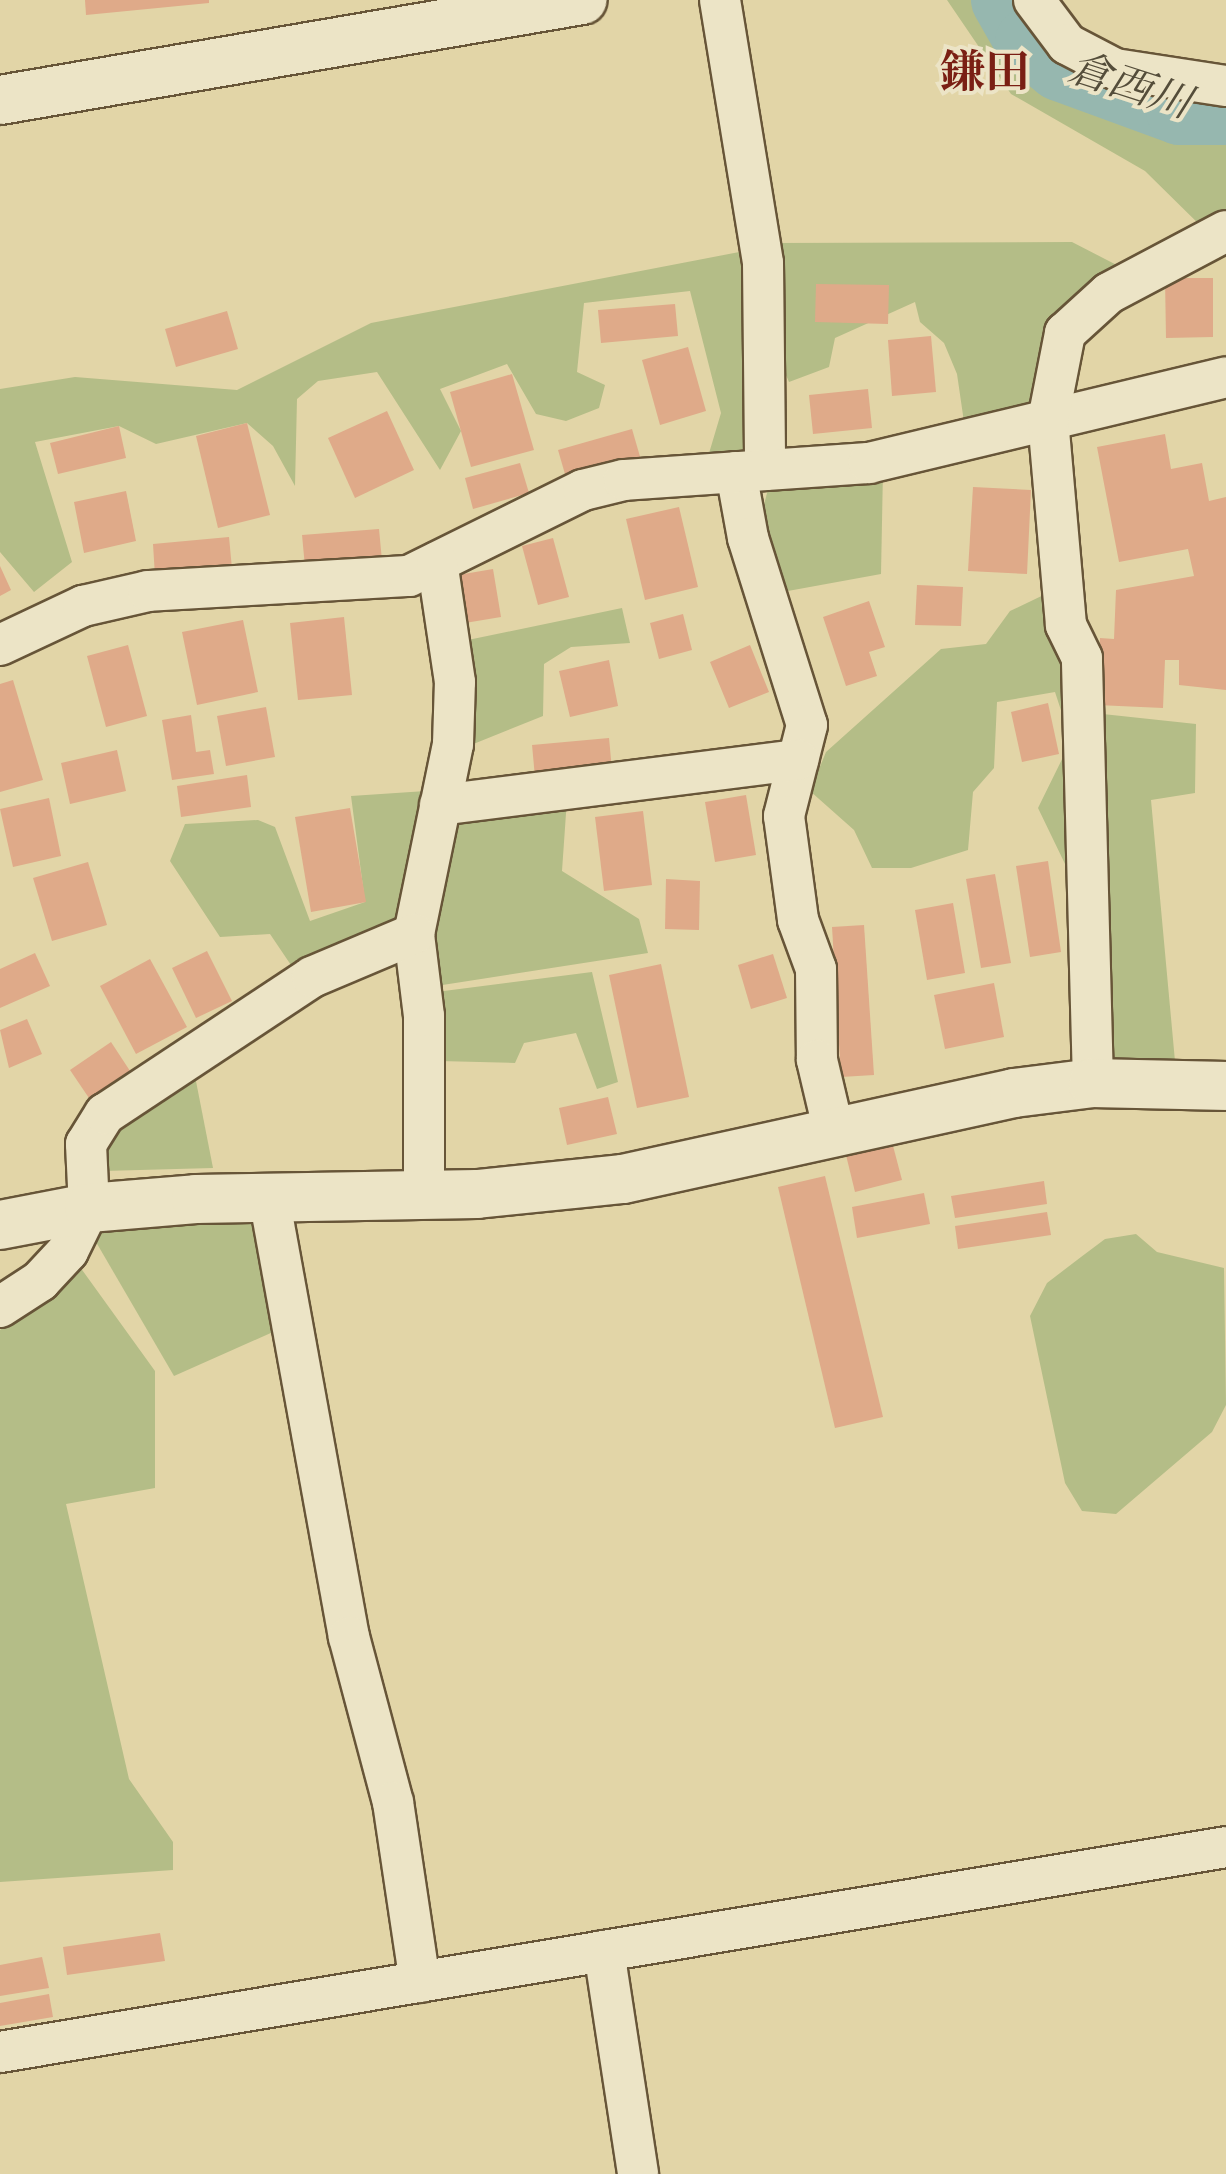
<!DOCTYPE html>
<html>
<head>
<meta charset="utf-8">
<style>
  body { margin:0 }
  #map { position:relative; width:1226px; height:2174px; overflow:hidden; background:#e2d5a7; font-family:"IM FELL Great Primer","Noto Serif JP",serif }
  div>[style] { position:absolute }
  .green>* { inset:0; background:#b4bd87 }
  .river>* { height:68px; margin:-34px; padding:0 34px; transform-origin:34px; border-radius:34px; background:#96b7af }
  .building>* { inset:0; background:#dfaa89 }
  .roads { filter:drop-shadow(2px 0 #675538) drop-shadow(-2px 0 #675538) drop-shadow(0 2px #675538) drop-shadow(0 -2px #675538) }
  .minor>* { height:40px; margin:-20px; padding:0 20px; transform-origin:20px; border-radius:20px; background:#ece4c6 }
  .tertiary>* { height:48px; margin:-24px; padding:0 24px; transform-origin:24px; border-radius:24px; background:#ece4c6 }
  span { translate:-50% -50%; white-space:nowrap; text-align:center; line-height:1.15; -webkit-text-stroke:8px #ece4c6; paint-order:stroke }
  .water-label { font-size:42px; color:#544d3a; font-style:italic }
  .quarter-label { font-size:45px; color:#7a1f14; font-weight:700 }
</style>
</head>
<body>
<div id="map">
  <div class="green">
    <i style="clip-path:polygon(947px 0,1039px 0,1067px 44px,1226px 82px,1226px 231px,1211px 236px,1145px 171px,1011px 94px)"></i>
    <i style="clip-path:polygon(1072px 242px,1138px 276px,1065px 333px,1048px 420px,964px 422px,957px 374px,944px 343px,920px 322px,915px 302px,835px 338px,829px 367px,789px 382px,763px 322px,772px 243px)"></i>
    <i style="clip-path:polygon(760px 248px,764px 459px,707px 460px,721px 413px,690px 291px,584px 303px,577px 372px,605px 385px,599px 408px,566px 421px,536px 414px,507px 364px,440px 389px,461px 431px,440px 470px,377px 372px,318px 381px,297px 399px,295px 486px,273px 446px,247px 423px,156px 444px,119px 426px,35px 442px,72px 562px,34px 592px,0 552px,0 389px,75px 377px,237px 390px,371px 323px)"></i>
    <i style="clip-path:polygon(883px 470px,881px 574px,766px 595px,761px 516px,771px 478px)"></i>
    <i style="clip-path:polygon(1054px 590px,1084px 712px,1196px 724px,1195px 793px,1151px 800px,1177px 1083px,1093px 1083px,1080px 895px,1038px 808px,1071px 741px,1055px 692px,997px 702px,994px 768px,973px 792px,968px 850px,911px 868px,872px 868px,854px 830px,810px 791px,826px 752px,941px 649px,986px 644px,1010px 611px)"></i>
    <i style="clip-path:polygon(622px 608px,630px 643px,571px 647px,544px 664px,543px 716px,466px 747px,463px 641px)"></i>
    <i style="clip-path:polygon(426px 791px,399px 920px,297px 974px,270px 934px,220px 937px,170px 861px,185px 824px,258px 820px,275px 827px,310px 921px,365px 902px,351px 796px)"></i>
    <i style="clip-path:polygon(567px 799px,562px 871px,639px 919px,648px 953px,436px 986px,430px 940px,456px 810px)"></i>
    <i style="clip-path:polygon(592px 972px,618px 1082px,597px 1089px,576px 1033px,524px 1043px,515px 1063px,439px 1061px,436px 992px)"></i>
    <i style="clip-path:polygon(194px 1071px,213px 1168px,103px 1171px,96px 1144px)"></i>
    <i style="clip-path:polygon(255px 1215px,273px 1332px,174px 1376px,96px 1242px,107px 1223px)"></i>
    <i style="clip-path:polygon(1136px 1234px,1157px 1252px,1224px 1268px,1226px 1405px,1212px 1432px,1116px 1514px,1082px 1511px,1065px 1483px,1030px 1316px,1047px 1283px,1081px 1257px,1105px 1239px)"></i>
    <i style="clip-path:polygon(80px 1267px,155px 1371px,155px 1488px,66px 1504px,129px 1779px,173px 1842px,173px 1870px,0 1882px,0 1330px)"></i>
  </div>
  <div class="river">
    <i style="left:1005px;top:0;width:48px;rotate:60.3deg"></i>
    <i style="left:1029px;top:42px;width:40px;rotate:39deg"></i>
    <i style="left:1060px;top:67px;width:128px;rotate:20.1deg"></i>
    <i style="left:1180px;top:111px;width:46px"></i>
  </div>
  <div class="building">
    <i style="clip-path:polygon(85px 0,209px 0,209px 3px,86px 15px)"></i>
    <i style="clip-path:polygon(1165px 278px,1213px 278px,1213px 337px,1166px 338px)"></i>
    <i style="clip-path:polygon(816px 284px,889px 285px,888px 324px,815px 322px)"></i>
    <i style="clip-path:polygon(675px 304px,678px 336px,601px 343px,598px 310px)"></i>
    <i style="clip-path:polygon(227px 311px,238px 349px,176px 367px,165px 329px)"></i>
    <i style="clip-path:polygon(931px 336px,936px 392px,892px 396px,888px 340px)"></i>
    <i style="clip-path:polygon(688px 347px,706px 411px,660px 425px,642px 360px)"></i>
    <i style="clip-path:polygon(512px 374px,534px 450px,471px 467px,450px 392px)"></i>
    <i style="clip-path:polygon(868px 389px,872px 428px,813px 434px,809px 395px)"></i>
    <i style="clip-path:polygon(387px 411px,414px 470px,355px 498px,328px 438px)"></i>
    <i style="clip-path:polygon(247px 423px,270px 515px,218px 528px,196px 436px)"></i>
    <i style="clip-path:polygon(119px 426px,126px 458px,58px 474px,50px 443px)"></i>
    <i style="clip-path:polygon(632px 429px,641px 460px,567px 481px,558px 450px)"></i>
    <i style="clip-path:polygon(1165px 434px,1171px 469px,1202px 463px,1209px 501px,1226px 497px,1226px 690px,1179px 685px,1179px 660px,1165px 660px,1163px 708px,1097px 705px,1100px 638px,1114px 639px,1116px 590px,1194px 576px,1188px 549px,1119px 562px,1097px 447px)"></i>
    <i style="clip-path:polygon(520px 463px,529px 493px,473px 509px,465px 478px)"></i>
    <i style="clip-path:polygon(973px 487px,1031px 490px,1027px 574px,968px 571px)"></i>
    <i style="clip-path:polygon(126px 491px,136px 541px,84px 553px,74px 502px)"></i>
    <i style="clip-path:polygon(679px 507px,698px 587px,645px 600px,626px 519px)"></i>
    <i style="clip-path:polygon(379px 529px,382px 561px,305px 567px,302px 535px)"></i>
    <i style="clip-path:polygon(229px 537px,232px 569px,155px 576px,153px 544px)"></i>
    <i style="clip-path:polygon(553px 538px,569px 597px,538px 605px,522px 546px)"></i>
    <i style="clip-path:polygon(0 566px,11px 590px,0 596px)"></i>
    <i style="clip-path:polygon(493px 569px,501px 617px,459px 624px,452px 576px)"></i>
    <i style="clip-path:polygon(917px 585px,963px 587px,961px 626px,915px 625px)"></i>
    <i style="clip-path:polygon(869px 601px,885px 647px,869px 652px,877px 676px,846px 686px,823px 617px)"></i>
    <i style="clip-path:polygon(683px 614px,692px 650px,659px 659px,650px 623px)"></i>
    <i style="clip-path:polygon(344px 617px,352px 695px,298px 700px,290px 623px)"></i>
    <i style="clip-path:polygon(243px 620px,258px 692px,197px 705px,182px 632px)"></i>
    <i style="clip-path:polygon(128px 645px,147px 716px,106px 727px,87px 656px)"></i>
    <i style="clip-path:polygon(750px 645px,769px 692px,729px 708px,710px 662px)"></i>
    <i style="clip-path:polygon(609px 660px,618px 706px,570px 717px,559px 671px)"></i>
    <i style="clip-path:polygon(13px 680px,43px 780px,0 792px,0 684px)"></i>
    <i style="clip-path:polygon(1048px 703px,1059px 754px,1022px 762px,1011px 712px)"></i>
    <i style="clip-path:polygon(266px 707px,275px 757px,226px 766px,217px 716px)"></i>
    <i style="clip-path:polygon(191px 715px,196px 752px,210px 750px,214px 774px,172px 780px,162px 720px)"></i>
    <i style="clip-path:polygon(609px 738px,612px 770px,535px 777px,532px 745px)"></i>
    <i style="clip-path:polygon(117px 750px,126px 791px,70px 804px,61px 763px)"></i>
    <i style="clip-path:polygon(247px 775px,251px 807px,181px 817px,177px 786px)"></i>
    <i style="clip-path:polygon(746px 795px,756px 855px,715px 862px,705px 802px)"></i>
    <i style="clip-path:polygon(49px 798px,61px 856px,13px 867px,0 809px)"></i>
    <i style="clip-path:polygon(350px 808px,366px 902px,311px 912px,295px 817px)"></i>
    <i style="clip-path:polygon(643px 811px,652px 885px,604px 891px,595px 817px)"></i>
    <i style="clip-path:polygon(1048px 861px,1061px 952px,1030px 957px,1016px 866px)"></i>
    <i style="clip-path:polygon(88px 862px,107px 925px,52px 941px,33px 878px)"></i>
    <i style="clip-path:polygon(995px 874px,1011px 963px,981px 968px,966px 879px)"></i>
    <i style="clip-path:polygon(666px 879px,700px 881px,699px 930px,665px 929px)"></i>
    <i style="clip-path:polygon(953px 903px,965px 973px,927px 980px,915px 910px)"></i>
    <i style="clip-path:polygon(864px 925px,874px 1075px,841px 1077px,832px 927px)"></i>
    <i style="clip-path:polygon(207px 951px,232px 1001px,196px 1018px,172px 968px)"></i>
    <i style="clip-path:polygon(35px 953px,50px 986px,0 1008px,0 969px)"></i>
    <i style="clip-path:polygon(773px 954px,787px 998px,751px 1009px,738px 965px)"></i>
    <i style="clip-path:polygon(150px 959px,187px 1027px,136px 1054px,100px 986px)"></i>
    <i style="clip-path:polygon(661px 964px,689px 1097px,637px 1108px,609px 975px)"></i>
    <i style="clip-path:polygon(994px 983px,1004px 1037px,945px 1049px,934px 995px)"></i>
    <i style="clip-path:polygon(27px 1019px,42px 1054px,9px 1068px,0 1030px)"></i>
    <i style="clip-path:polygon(111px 1042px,132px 1074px,91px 1101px,70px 1070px)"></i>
    <i style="clip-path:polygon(608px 1097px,617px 1134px,567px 1145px,559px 1108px)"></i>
    <i style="clip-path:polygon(892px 1142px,902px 1180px,855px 1192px,846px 1155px)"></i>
    <i style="clip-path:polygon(825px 1176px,883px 1417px,835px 1428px,778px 1187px)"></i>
    <i style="clip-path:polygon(1044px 1181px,1047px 1204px,955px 1218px,951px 1196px)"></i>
    <i style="clip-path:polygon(924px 1193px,930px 1224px,857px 1238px,852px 1207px)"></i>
    <i style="clip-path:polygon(1047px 1212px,1051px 1235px,958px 1249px,955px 1226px)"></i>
    <i style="clip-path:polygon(160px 1933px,165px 1961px,67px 1975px,63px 1947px)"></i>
    <i style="clip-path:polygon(42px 1957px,49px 1988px,0 1996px,0 1965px)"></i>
    <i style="clip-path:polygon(49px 1994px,53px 2017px,0 2026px,0 2003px)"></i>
  </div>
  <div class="roads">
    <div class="minor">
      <i style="left:720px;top:0;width:266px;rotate:80.7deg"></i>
      <i style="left:763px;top:263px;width:207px;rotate:89.4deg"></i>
      <i style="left:1034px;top:0;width:55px;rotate:53.1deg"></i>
      <i style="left:1067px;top:44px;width:54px;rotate:27.5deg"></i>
      <i style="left:1115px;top:69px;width:112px;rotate:8.7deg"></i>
      <i style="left:736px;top:472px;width:67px;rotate:79.7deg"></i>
      <i style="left:748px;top:538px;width:196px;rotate:72.5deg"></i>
      <i style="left:807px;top:725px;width:94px;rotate:104.2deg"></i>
      <i style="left:784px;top:816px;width:105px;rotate:82.3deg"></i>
      <i style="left:798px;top:920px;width:52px;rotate:69.8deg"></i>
      <i style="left:816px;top:969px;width:91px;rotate:89.4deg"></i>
      <i style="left:817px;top:1060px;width:74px;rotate:76.7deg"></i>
      <i style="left:0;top:645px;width:92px;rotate:-25.2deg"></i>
      <i style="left:83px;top:606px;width:67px;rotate:-13deg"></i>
      <i style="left:148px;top:591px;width:261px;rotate:-3.3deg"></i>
      <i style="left:409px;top:576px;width:194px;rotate:-26.3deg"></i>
      <i style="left:583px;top:490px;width:42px;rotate:-13.7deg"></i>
      <i style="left:624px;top:480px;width:246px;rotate:-4deg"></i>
      <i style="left:869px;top:463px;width:367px;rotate:-13.5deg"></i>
      <i style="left:440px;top:805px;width:361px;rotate:-7.2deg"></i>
      <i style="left:1093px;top:1083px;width:425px;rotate:-91.5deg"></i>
      <i style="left:1082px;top:658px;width:37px;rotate:-116deg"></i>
      <i style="left:1066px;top:625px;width:206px;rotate:-95deg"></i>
      <i style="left:1048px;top:420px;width:89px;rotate:-78.9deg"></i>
      <i style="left:1065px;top:333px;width:59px;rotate:-42.3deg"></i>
      <i style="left:1109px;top:293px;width:132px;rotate:-27.9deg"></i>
      <i style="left:424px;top:1194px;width:178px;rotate:-90deg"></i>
      <i style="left:424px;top:1016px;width:83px;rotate:-97deg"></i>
      <i style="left:414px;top:934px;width:194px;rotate:-78.4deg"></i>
      <i style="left:453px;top:744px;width:62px;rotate:-88.2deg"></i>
      <i style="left:455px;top:682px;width:121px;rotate:-98.5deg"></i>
      <i style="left:269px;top:1197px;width:447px;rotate:79.7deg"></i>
      <i style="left:349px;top:1637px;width:171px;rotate:75.1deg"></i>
      <i style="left:393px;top:1802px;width:182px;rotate:81.5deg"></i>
      <i style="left:0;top:1307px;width:48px;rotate:-33deg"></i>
      <i style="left:40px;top:1281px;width:41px;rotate:-47deg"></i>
      <i style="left:68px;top:1251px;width:48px;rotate:-64deg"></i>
      <i style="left:89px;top:1208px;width:64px;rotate:-92.7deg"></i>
      <i style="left:86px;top:1144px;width:36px;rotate:-58deg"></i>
      <i style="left:105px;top:1114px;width:248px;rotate:-33.5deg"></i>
      <i style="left:312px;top:977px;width:111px;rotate:-22.9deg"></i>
      <i style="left:604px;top:1951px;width:226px;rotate:81.3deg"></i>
      <i style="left:0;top:2052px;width:1243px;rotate:-9.49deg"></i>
    </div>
    <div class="tertiary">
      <i style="left:0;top:100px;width:591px;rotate:-9.75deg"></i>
      <i style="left:0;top:1225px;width:91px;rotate:-10.8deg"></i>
      <i style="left:89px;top:1208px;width:107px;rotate:-4.8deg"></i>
      <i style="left:196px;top:1199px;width:281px;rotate:-1deg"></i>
      <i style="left:477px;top:1194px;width:147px;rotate:-5.9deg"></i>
      <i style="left:623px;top:1179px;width:400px;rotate:-12.4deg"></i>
      <i style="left:1014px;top:1093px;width:80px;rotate:-7.2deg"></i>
      <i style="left:1093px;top:1083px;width:133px;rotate:1.3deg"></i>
    </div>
  </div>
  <div class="water-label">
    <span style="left:1130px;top:85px;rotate:18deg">倉西川</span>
  </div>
  <div class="quarter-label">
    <span style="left:985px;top:72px">鎌田</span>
  </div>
</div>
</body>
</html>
